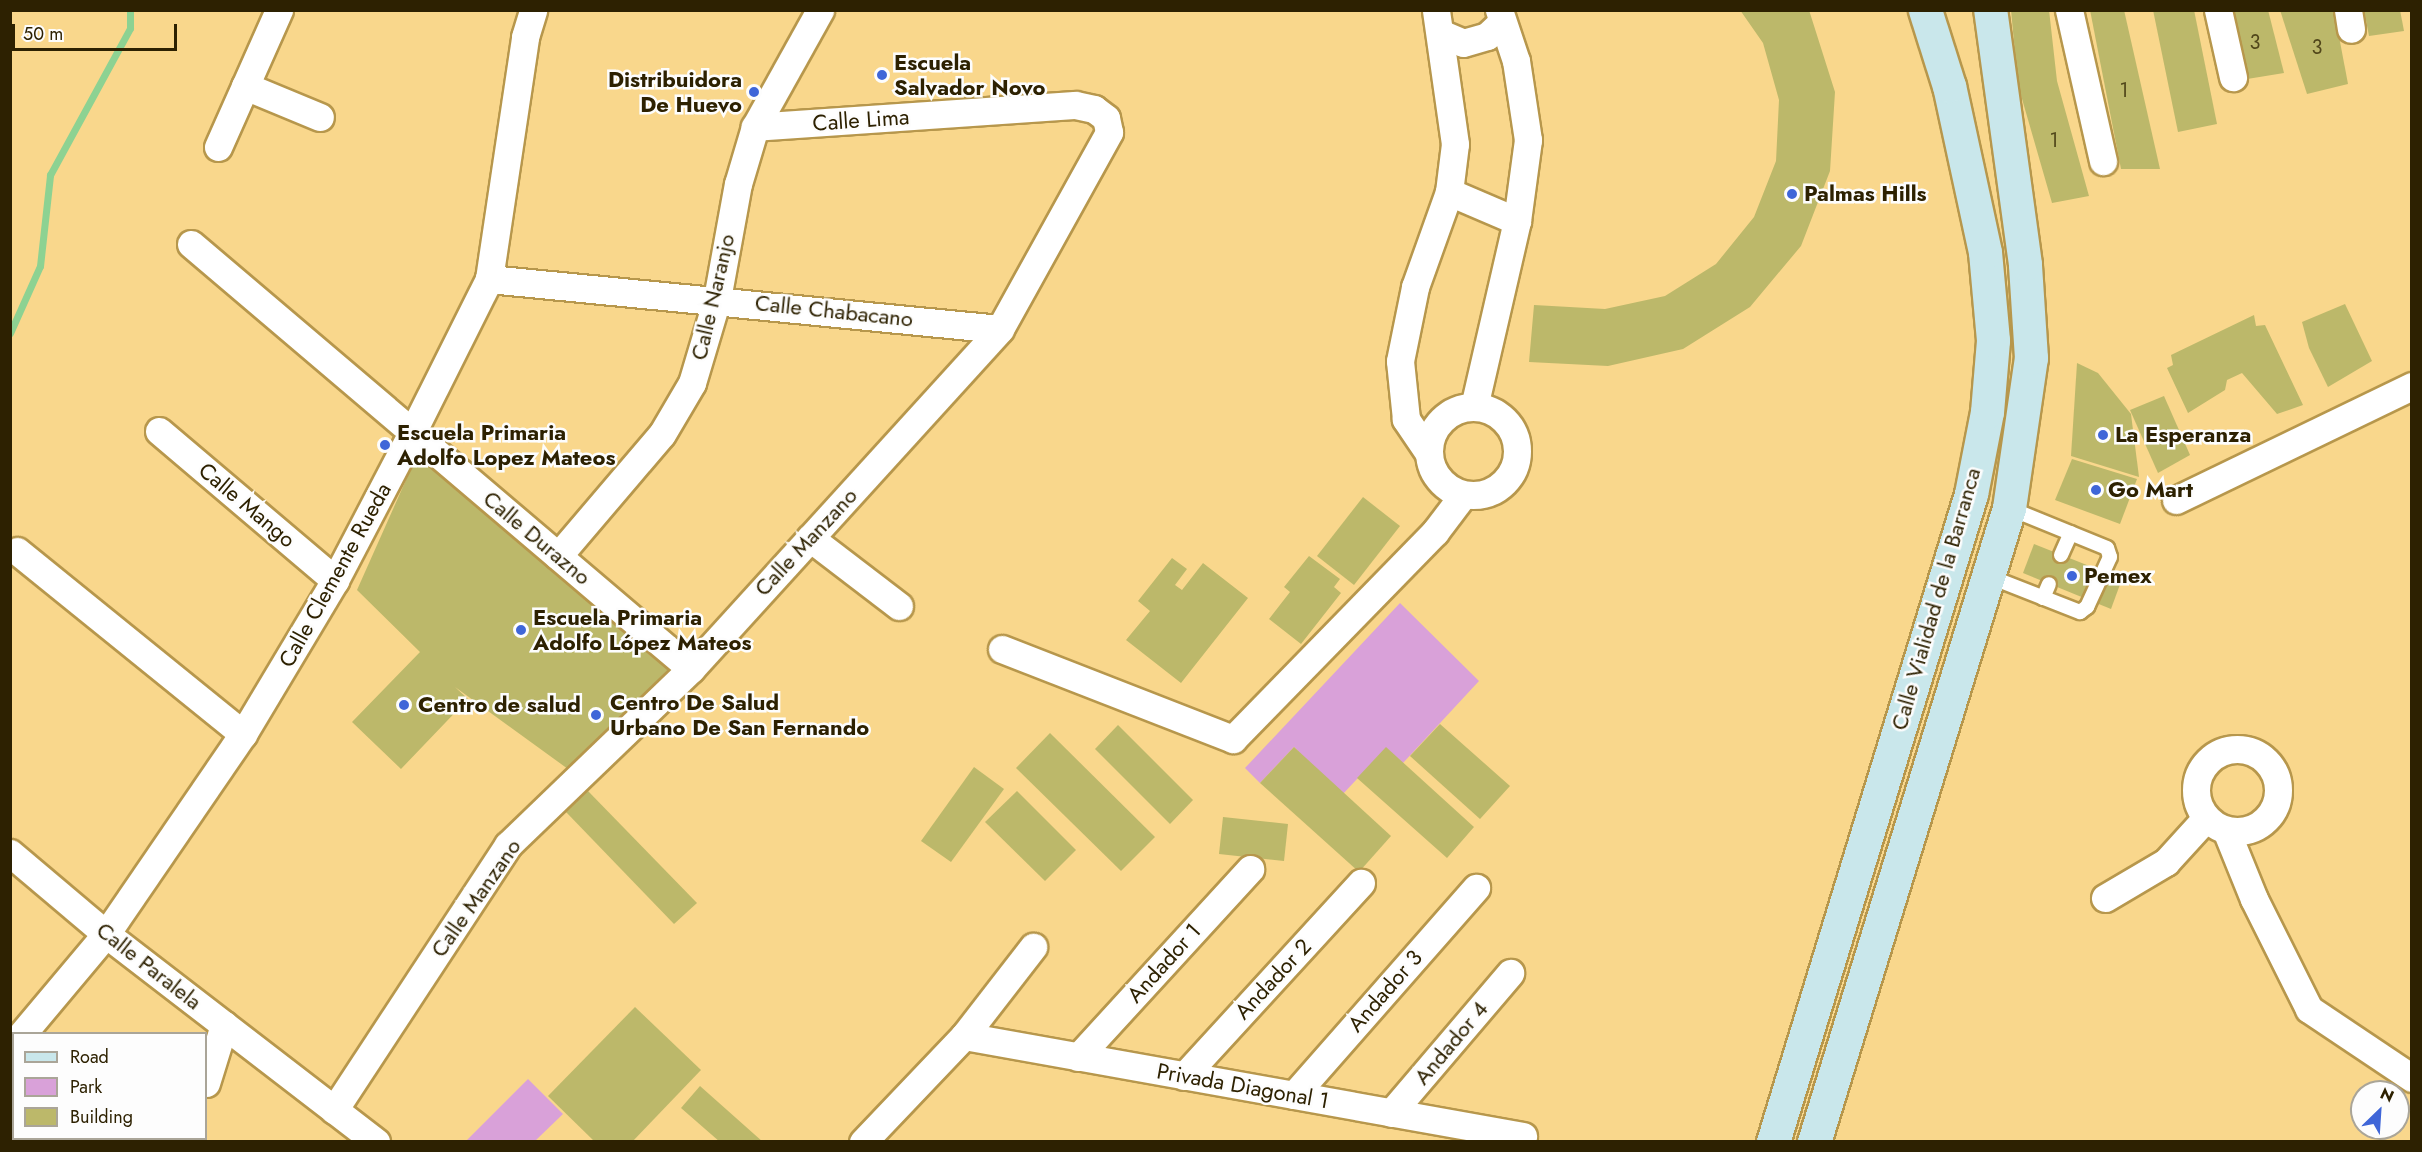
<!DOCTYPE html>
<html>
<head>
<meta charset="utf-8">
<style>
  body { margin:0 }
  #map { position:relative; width:2422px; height:1152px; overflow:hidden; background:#f9d78c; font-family:Jost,sans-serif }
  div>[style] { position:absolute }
  .green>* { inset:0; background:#d9a1d9 }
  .stream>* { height:7px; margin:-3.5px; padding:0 3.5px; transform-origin:3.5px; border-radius:3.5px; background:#8dd292 }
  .building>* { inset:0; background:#bcb86a }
  .roads { filter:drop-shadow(2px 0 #b7974c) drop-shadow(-2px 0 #b7974c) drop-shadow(0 2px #b7974c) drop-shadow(0 -2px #b7974c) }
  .service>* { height:14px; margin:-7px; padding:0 7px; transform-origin:7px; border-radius:7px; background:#fff }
  .minor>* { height:27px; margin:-13.5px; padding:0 13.5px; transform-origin:13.5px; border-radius:13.5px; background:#fff }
  .minor>.ring { margin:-13.5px; padding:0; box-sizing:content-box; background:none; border:27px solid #fff; border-radius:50% }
  .secondary>* { height:33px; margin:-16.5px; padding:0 16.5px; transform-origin:16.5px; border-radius:16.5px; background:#c9e7eb }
  .dots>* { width:16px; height:16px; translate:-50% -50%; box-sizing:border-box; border:3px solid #fdfdfd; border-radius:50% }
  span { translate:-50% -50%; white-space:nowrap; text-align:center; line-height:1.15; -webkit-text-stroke:5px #fdfdfd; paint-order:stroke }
  .number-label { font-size:20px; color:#51471b }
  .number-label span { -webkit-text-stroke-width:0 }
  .poi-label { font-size:22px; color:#2d2101; font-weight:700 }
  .left { translate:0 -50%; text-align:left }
  .right { translate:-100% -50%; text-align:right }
  .street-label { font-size:22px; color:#2d2101 }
  .frame { position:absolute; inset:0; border:12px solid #2d2101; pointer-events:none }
  .legend { position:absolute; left:12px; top:1032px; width:195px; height:108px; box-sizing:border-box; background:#fdfdfd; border:2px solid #aaa598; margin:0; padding:8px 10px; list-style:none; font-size:18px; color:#2d2101 }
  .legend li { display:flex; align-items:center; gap:12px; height:30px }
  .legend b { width:30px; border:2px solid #aaa598 }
  .north { position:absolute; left:2350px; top:1080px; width:60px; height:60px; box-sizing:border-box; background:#fdfdfd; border:2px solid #aaa598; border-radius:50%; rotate:25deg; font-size:16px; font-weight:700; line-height:24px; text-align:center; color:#2d2101 }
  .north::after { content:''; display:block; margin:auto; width:21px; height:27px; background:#3f66d8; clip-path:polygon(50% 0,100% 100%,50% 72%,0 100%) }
  .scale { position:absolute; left:12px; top:24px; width:165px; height:27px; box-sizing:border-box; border:3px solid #2d2101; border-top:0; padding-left:8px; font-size:18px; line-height:21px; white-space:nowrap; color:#2d2101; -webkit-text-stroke:4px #fdfdfd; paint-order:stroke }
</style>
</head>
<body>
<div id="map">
  <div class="green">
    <i style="clip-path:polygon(1400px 603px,1479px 681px,1403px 763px,1386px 748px,1342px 795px,1294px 747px,1260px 783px,1245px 768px)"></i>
    <i style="clip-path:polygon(528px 1079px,563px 1114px,535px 1141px,466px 1141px)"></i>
  </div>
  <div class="stream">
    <i style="left:10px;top:333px;width:73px;rotate:-65.9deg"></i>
    <i style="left:40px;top:266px;width:92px;rotate:-83.7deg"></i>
    <i style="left:50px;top:175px;width:167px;rotate:-61.4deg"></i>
    <i style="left:130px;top:28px;width:18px;rotate:-90deg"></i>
  </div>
  <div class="building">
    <i style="clip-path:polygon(1740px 10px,1809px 10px,1835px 92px,1830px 171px,1801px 246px,1750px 307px,1683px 349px,1608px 366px,1529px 362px,1534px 305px,1605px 309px,1665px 296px,1716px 264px,1754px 217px,1776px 161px,1779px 100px,1763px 43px)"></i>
    <i style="clip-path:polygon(2011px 10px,2049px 10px,2057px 81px,2089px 196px,2052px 203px,2018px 85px)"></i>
    <i style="clip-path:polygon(2090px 10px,2124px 10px,2160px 169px,2121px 169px)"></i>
    <i style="clip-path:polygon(2153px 10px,2194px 10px,2217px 124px,2178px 132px)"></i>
    <i style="clip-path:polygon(2227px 10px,2268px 10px,2284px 73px,2241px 80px)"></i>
    <i style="clip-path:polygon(2280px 10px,2334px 10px,2348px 84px,2307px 94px)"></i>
    <i style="clip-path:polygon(2364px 10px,2400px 10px,2404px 31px,2369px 36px)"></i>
    <i style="clip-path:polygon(2345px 304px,2372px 361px,2328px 387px,2309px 348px,2302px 322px)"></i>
    <i style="clip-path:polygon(2254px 315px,2256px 326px,2265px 325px,2303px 405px,2277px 414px,2242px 373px,2227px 380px,2225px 390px,2188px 413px,2167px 368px,2173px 365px,2171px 355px)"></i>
    <i style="clip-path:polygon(2077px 363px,2098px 373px,2131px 414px,2139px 477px,2071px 456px)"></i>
    <i style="clip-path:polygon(2164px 396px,2190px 455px,2158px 473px,2130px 410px)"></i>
    <i style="clip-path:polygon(418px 453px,691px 669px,579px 777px,455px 687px,468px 699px,401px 769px,352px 722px,420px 652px,357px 590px)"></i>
    <i style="clip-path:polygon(2072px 459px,2137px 479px,2120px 524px,2055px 500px)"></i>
    <i style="clip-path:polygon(1363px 497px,1400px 526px,1354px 585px,1317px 556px)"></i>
    <i style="clip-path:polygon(2034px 544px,2122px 579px,2111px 609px,2023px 573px)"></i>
    <i style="clip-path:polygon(1309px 556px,1340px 579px,1334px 587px,1341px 593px,1301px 644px,1269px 619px,1290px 592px,1284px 587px)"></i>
    <i style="clip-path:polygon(1172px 558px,1187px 569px,1175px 585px,1182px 590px,1203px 563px,1248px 598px,1181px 683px,1126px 640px,1150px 611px,1138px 601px)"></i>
    <i style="clip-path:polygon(1440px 724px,1510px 786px,1480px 819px,1410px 756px)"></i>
    <i style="clip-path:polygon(1118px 725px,1193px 800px,1170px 824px,1095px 749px)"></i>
    <i style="clip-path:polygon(1050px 733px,1155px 837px,1121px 871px,1016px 768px)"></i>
    <i style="clip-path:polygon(1294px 747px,1391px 836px,1359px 872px,1260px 783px)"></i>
    <i style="clip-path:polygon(1386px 747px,1474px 827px,1447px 858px,1357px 778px)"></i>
    <i style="clip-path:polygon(974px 767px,1004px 789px,951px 862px,921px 841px)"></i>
    <i style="clip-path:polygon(588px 791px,697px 903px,674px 924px,566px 812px)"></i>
    <i style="clip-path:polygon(1017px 791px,1076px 850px,1045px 881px,985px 822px)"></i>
    <i style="clip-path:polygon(1223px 817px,1288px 824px,1284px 861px,1219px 854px)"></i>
    <i style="clip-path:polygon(635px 1007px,701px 1070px,632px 1142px,595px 1142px,548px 1096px)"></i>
    <i style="clip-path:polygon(700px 1086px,763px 1142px,720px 1142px,681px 1108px)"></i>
  </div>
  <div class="roads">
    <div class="service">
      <i style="left:2061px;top:555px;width:24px;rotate:-66deg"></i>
      <i style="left:1988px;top:576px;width:99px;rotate:21.4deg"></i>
      <i style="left:2080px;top:612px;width:9px;rotate:-36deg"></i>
      <i style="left:2087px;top:607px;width:55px;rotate:-65.3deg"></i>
      <i style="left:2110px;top:557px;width:9px;rotate:-108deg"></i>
      <i style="left:2107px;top:548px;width:106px;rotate:-157.8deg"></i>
      <i style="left:2043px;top:598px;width:15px;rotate:-67deg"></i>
    </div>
    <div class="minor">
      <i style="left:2069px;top:10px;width:155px;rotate:77.3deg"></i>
      <i style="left:2218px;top:10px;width:69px;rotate:77.4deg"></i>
      <i style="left:2348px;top:10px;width:19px;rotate:81deg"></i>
      <i style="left:1440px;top:33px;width:25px;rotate:23deg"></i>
      <i style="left:1463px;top:43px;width:25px;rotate:-16deg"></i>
      <i style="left:1487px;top:36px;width:21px;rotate:-43deg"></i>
      <i style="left:245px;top:86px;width:81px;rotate:22.5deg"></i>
      <i style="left:218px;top:147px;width:150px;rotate:-66deg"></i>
      <i style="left:1449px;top:192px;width:74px;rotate:23.1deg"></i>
      <i style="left:191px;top:244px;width:656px;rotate:40.36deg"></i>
      <i style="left:489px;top:279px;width:513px;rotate:5.59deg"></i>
      <i class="ring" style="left:1429px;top:407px;width:61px;height:61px"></i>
      <i style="left:1474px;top:407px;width:191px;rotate:-77deg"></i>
      <i style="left:1517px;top:221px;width:82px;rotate:-82.3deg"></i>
      <i style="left:1528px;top:140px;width:80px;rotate:-98.6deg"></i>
      <i style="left:1516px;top:61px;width:54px;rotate:-108.4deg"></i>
      <i style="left:159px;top:431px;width:231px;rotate:40.3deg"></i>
      <i style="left:1428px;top:452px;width:40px;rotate:-124deg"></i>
      <i style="left:1406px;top:419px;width:58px;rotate:-95.9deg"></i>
      <i style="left:1400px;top:361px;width:76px;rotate:-78.5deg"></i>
      <i style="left:1415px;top:287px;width:101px;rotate:-70.3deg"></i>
      <i style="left:1449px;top:192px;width:48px;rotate:-82.9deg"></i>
      <i style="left:1455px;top:144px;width:135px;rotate:-98.1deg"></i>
      <i style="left:2176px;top:500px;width:262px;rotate:-25.8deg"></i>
      <i style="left:810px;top:538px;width:112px;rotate:37.4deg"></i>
      <i style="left:17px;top:551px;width:291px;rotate:39deg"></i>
      <i style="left:558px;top:556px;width:160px;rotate:-49.6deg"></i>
      <i style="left:662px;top:434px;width:59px;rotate:-59.5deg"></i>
      <i style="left:692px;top:383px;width:88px;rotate:-73.4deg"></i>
      <i style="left:717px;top:299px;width:117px;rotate:-79.7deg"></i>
      <i style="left:738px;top:184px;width:59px;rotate:-73.4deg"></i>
      <i style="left:755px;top:127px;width:134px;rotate:-60.9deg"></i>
      <i style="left:1002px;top:649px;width:248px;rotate:21.3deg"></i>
      <i style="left:1233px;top:739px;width:289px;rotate:-45.7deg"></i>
      <i style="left:1435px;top:532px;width:46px;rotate:-52.9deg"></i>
      <i class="ring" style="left:2196px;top:749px;width:55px;height:55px"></i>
      <i style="left:2226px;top:830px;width:74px;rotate:67.9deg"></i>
      <i style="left:2254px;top:899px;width:123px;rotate:63.4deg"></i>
      <i style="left:2309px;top:1009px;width:124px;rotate:33.8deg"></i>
      <i style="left:10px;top:853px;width:126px;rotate:40.2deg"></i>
      <i style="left:106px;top:934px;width:341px;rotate:37.6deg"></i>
      <i style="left:2105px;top:898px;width:71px;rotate:-30.5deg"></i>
      <i style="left:2166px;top:862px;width:59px;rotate:-47.7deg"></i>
      <i style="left:22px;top:1034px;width:131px;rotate:-50deg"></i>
      <i style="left:106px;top:934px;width:242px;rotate:-55.6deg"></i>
      <i style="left:243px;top:734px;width:179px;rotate:-59.1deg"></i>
      <i style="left:335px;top:580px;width:166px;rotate:-62.4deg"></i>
      <i style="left:412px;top:433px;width:172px;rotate:-63.4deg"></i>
      <i style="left:489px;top:279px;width:245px;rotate:-81.5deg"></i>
      <i style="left:525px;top:37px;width:28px;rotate:-73deg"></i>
      <i style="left:964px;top:1036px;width:568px;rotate:10.14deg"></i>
      <i style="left:1078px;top:1057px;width:255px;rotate:-47.5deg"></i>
      <i style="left:10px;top:1074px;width:4px;rotate:27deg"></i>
      <i style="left:1184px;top:1076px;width:262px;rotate:-47.5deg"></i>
      <i style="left:206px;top:1083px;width:61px;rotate:-72.8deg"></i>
      <i style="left:1294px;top:1095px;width:276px;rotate:-48.7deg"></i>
      <i style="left:334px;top:1110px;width:317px;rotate:-56.7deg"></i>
      <i style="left:508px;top:845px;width:254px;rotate:-43.9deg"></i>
      <i style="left:691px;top:669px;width:459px;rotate:-47.7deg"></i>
      <i style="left:1000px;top:329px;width:225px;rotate:-61deg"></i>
      <i style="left:1109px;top:132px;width:14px;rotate:-102deg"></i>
      <i style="left:1106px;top:118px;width:15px;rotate:-143deg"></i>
      <i style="left:1094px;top:109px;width:19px;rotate:-168deg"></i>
      <i style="left:1075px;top:105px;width:321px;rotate:176.1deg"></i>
      <i style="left:1391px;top:1113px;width:184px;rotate:-49.6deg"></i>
      <i style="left:93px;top:1138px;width:6px;rotate:45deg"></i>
      <i style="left:187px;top:1142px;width:4px;rotate:-76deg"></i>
      <i style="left:863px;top:1142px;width:146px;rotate:-46.4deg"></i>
      <i style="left:964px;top:1036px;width:113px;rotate:-52.2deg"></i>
    </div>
    <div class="secondary">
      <i style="left:1773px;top:1142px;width:678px;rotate:-73.01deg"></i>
      <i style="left:1971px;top:494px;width:84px;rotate:-79deg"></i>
      <i style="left:1987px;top:412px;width:72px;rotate:-85.2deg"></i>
      <i style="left:1993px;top:340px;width:88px;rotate:-95.2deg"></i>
      <i style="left:1985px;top:252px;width:170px;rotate:-102.2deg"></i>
      <i style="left:1949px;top:86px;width:80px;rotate:-107.5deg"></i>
      <i style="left:1814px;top:1142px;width:663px;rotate:-72.9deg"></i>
      <i style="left:2009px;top:508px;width:152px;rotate:-81.7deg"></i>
      <i style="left:2031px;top:358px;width:94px;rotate:-93.7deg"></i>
      <i style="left:2025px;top:264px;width:256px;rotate:-97.8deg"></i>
    </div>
  </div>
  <div class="dots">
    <i style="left:882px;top:75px;background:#3f66d8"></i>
    <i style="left:754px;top:92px;background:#3f66d8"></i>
    <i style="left:1792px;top:194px;background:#3f66d8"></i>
    <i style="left:2103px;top:435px;background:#3f66d8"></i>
    <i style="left:385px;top:445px;background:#3f66d8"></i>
    <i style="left:2096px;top:490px;background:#3f66d8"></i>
    <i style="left:2072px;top:576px;background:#3f66d8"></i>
    <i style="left:521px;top:630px;background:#3f66d8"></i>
    <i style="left:404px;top:705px;background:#3f66d8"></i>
    <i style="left:596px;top:715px;background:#3f66d8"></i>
  </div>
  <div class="number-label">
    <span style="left:2255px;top:42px">3</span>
    <span style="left:2317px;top:47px">3</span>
    <span style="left:2124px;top:90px">1</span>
    <span style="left:2054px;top:140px">1</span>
  </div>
  <div class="poi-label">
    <span class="left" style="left:894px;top:75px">Escuela<br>Salvador Novo</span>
    <span class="right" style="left:742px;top:92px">Distribuidora<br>De Huevo</span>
    <span class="left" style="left:1804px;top:194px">Palmas Hills</span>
    <span class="left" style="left:397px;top:445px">Escuela Primaria<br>Adolfo Lopez Mateos</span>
    <span class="left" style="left:2115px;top:435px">La Esperanza</span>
    <span class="left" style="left:2108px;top:490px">Go Mart</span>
    <span class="left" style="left:2084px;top:576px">Pemex</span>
    <span class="left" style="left:533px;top:630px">Escuela Primaria<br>Adolfo López Mateos</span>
    <span class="left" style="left:610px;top:715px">Centro De Salud<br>Urbano De San Fernando</span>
    <span class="left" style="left:418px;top:705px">Centro de salud</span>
  </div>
  <div class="street-label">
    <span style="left:861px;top:120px;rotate:-4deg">Calle Lima</span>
    <span style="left:713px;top:297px;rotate:-77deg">Calle Naranjo</span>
    <span style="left:834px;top:311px;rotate:6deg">Calle Chabacano</span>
    <span style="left:247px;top:505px;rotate:40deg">Calle Mango</span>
    <span style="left:537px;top:538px;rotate:40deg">Calle Durazno</span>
    <span style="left:806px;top:542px;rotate:-47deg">Calle Manzano</span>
    <span style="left:335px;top:575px;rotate:-61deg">Calle Clemente Rueda</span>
    <span style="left:1936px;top:599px;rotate:-74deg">Calle Vialidad de la Barranca</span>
    <span style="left:476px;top:898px;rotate:-55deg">Calle Manzano</span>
    <span style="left:1164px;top:963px;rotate:-48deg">Andador 1</span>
    <span style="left:149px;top:966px;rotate:38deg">Calle Paralela</span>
    <span style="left:1273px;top:979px;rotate:-47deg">Andador 2</span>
    <span style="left:1385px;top:991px;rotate:-49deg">Andador 3</span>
    <span style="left:1451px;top:1043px;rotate:-50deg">Andador 4</span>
    <span style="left:1243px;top:1086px;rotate:10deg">Privada Diagonal 1</span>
  </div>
  <div class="frame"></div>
  <ul class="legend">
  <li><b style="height:8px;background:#c9e7eb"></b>Road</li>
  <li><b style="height:16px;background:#d9a1d9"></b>Park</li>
  <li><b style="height:16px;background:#bcb86a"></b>Building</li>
  </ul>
  <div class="north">N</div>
  <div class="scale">50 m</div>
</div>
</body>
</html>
